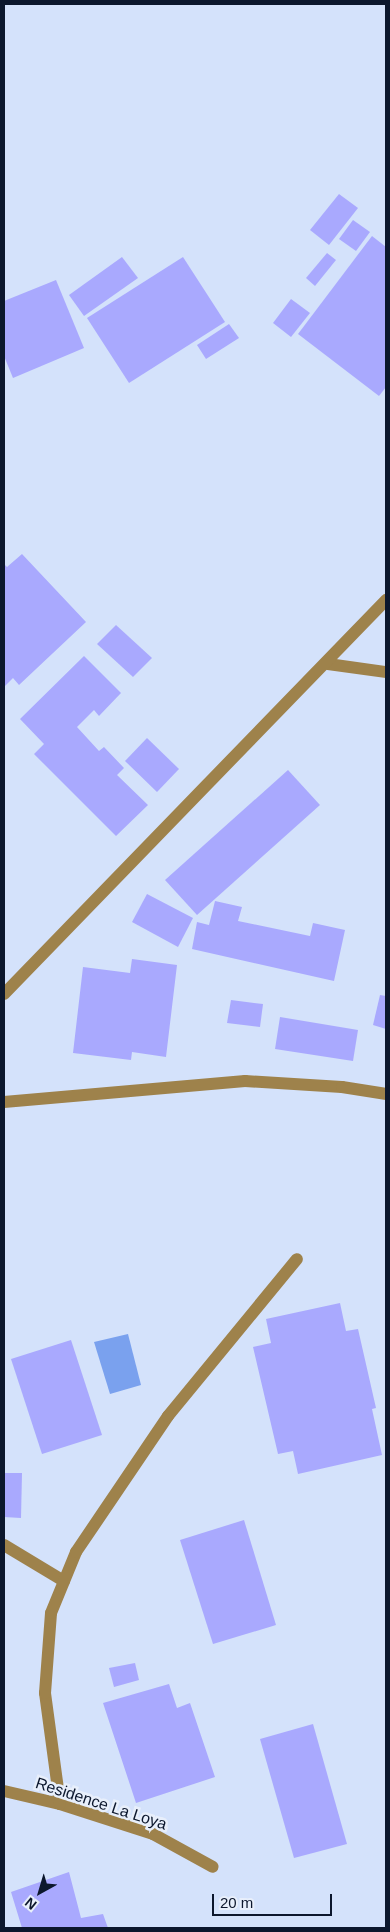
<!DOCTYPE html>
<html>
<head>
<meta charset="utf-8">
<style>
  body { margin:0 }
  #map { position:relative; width:390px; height:1932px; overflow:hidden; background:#d4e2fb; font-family:Helvetica,sans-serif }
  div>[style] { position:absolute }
  .water>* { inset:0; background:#7aa1ee }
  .building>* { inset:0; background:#a9a9fe }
  .minor>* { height:12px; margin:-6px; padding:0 6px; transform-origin:6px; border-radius:6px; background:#9e824b }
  span { translate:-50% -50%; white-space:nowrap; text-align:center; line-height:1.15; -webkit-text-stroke:5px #e8effb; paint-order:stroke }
  .street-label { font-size:16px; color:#0c172d }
  .frame { position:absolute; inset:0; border:5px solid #0c172d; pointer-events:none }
  .north { position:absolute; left:15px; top:1867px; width:50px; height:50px; -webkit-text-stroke:4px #e8effb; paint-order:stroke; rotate:219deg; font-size:14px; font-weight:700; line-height:20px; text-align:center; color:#0c172d }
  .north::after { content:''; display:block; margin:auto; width:18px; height:22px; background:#0c172d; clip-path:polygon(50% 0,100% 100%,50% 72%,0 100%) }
  .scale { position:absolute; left:212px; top:1894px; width:120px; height:22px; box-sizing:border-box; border:2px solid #0c172d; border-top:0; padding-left:6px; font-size:15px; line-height:18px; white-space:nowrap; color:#0c172d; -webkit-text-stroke:4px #e8effb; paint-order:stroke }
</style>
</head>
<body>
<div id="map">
  <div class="water">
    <i style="clip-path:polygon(128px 1334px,141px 1385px,110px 1394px,94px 1342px)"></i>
  </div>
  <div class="building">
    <i style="clip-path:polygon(339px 194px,358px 208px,329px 245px,310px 230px)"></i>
    <i style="clip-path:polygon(353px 220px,370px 232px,356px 251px,339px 239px)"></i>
    <i style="clip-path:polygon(372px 236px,386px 247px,386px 387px,379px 396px,298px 334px)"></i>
    <i style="clip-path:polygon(327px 253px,336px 260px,315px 286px,306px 278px)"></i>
    <i style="clip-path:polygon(122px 257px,138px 278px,84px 316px,69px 295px)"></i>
    <i style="clip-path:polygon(183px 257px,225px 322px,129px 383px,87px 318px)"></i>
    <i style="clip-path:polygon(56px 280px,84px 348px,13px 378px,4px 356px,4px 301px)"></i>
    <i style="clip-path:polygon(291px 299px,310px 313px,291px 337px,273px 323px)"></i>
    <i style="clip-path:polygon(229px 324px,239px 338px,206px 359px,197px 345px)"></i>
    <i style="clip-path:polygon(22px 554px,86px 622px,19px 685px,13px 678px,5px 686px,4px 564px,7px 567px)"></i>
    <i style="clip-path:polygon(116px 625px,152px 658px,133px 677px,97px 644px)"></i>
    <i style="clip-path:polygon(84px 656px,121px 693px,99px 716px,94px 710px,77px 727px,99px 751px,104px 747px,124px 768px,117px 775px,148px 805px,116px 836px,34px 754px,44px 744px,20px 719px)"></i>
    <i style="clip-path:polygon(147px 738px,179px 769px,157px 792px,125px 761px)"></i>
    <i style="clip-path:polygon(288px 770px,320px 805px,197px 915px,165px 880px)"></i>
    <i style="clip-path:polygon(147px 894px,193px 918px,178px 947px,132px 922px)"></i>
    <i style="clip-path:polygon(215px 901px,242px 907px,238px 921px,310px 936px,313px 923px,345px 930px,334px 981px,192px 949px,197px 922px,209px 925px)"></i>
    <i style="clip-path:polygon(132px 959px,177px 965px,166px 1057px,132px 1052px,131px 1060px,73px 1053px,83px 967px,130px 973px)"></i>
    <i style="clip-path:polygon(380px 995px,386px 996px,386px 1029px,373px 1025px)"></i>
    <i style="clip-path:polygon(231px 1000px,263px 1004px,260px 1027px,227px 1023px)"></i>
    <i style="clip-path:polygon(280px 1017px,358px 1030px,353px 1061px,275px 1049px)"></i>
    <i style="clip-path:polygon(340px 1303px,346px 1331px,358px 1329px,376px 1408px,372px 1409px,382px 1455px,298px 1474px,293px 1451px,278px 1454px,253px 1347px,271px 1343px,266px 1319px)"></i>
    <i style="clip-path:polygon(71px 1340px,102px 1435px,42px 1454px,11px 1359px)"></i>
    <i style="clip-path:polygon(4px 1473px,22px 1473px,21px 1518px,4px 1517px)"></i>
    <i style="clip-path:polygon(244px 1520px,276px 1625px,213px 1644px,180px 1540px)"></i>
    <i style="clip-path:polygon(135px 1663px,139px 1680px,114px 1687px,109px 1668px)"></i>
    <i style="clip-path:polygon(169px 1684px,177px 1708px,190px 1703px,215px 1777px,136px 1803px,103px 1703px)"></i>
    <i style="clip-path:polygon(313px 1724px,347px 1844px,294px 1858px,260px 1739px)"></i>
    <i style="clip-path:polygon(69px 1872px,81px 1918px,103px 1914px,108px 1928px,22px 1928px,11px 1892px)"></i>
  </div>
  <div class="minor">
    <i style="left:328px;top:664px;width:59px;rotate:7.9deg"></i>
    <i style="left:4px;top:994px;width:549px;rotate:-45.89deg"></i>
    <i style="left:4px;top:1102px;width:242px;rotate:-5deg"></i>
    <i style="left:245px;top:1081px;width:97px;rotate:3.5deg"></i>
    <i style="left:342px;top:1087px;width:45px;rotate:9deg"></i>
    <i style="left:4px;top:1545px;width:70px;rotate:31deg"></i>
    <i style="left:4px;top:1791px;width:57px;rotate:13.1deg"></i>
    <i style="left:60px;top:1804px;width:98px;rotate:17.9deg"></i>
    <i style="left:153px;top:1834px;width:68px;rotate:28.8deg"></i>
    <i style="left:60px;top:1804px;width:112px;rotate:-97.7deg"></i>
    <i style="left:45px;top:1693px;width:80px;rotate:-85.7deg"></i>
    <i style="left:51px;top:1613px;width:66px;rotate:-67.7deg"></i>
    <i style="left:76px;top:1552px;width:164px;rotate:-55.9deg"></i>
    <i style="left:168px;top:1416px;width:203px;rotate:-50.6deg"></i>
  </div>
  <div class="street-label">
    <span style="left:101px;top:1804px;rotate:18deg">Residence La Loya</span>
  </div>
  <div class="frame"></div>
  <div class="north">N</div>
  <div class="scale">20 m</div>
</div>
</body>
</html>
